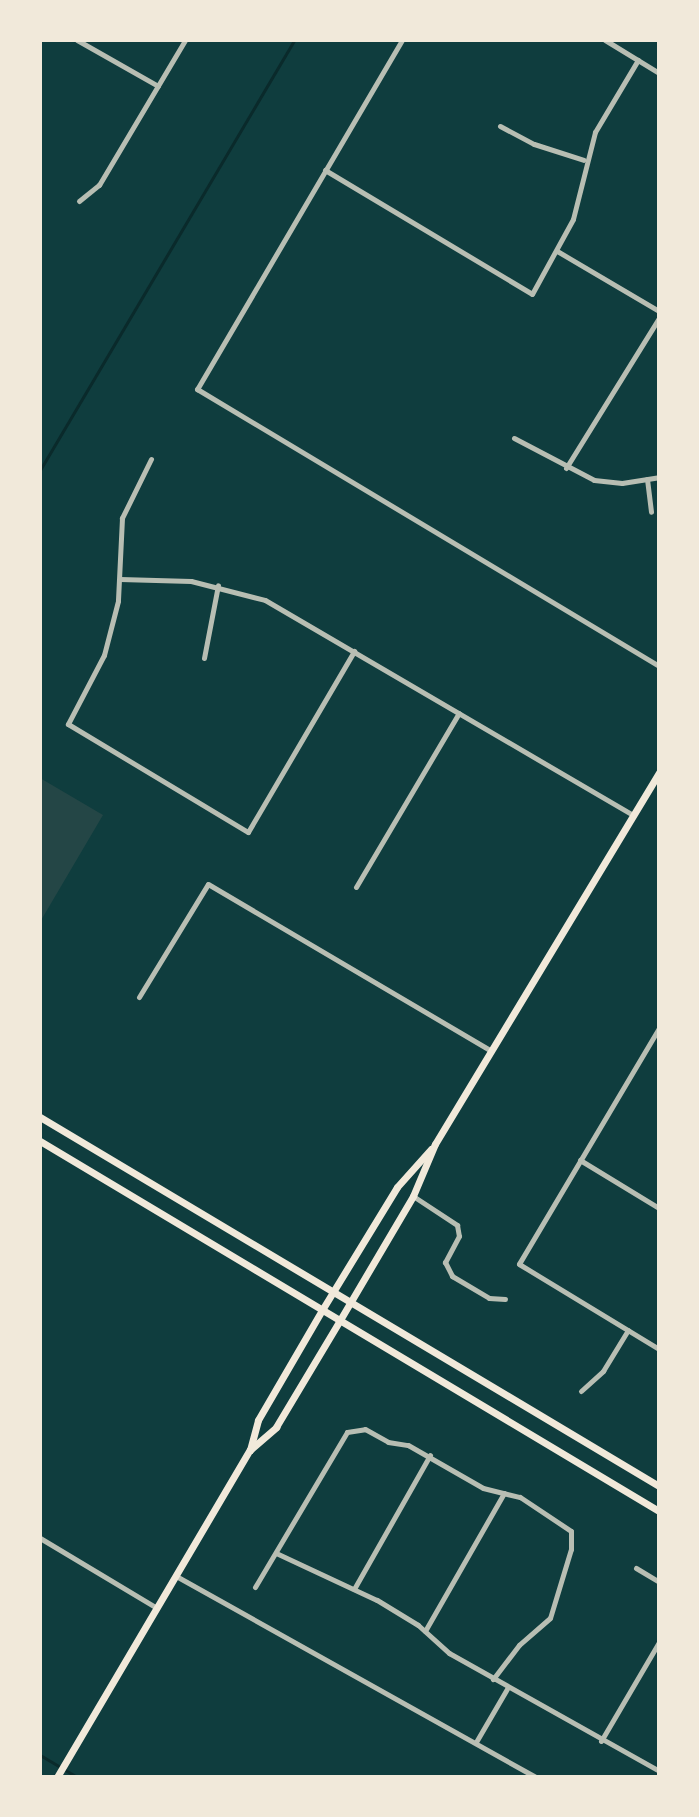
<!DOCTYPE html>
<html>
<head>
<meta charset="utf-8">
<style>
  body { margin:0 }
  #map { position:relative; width:699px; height:1817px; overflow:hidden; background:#0f3d3e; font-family:"Work Sans",sans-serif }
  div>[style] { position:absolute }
  .green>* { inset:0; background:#244646 }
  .stream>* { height:3px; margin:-1.5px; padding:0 1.5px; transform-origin:1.5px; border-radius:1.5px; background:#0a2a2b }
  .minor>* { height:5px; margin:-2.5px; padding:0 2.5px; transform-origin:2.5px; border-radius:2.5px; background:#b8beb3 }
  .secondary>* { height:7px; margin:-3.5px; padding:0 3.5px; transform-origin:3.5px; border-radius:3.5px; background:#f1e9da }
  span { translate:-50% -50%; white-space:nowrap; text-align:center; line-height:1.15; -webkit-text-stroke:6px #f1e9da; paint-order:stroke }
  .frame { position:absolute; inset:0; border:42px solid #f1e9da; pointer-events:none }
</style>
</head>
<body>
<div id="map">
  <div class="green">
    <i style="clip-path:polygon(40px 778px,103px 815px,40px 922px)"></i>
  </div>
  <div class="stream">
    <i style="left:40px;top:470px;width:499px;rotate:-59.4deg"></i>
    <i style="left:40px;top:1755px;width:43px;rotate:30.7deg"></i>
  </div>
  <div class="minor">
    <i style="left:77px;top:40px;width:93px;rotate:29.6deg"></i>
    <i style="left:402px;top:40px;width:405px;rotate:120.4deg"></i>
    <i style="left:197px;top:389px;width:539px;rotate:30.95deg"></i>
    <i style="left:605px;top:40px;width:63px;rotate:31.4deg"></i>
    <i style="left:500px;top:126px;width:38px;rotate:28deg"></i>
    <i style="left:534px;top:144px;width:52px;rotate:17.7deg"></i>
    <i style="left:325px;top:170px;width:241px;rotate:30.9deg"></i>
    <i style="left:532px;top:294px;width:85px;rotate:-61.3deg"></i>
    <i style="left:573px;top:219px;width:90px;rotate:-75.8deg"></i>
    <i style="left:595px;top:132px;width:84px;rotate:-59.2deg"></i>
    <i style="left:79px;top:201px;width:26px;rotate:-39deg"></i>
    <i style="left:99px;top:185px;width:169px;rotate:-59.3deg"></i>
    <i style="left:557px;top:251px;width:118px;rotate:30.5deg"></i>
    <i style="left:514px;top:438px;width:90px;rotate:27.7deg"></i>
    <i style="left:594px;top:480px;width:28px;rotate:6deg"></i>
    <i style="left:622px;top:483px;width:37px;rotate:-9deg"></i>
    <i style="left:151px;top:459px;width:66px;rotate:116.2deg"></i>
    <i style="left:122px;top:518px;width:83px;rotate:92.8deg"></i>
    <i style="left:118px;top:601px;width:56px;rotate:104.5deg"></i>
    <i style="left:104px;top:655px;width:78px;rotate:117.6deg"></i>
    <i style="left:68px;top:724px;width:210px;rotate:31deg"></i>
    <i style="left:248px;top:832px;width:210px;rotate:-59.6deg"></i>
    <i style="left:566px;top:468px;width:176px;rotate:-58.2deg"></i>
    <i style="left:647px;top:479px;width:33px;rotate:83deg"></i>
    <i style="left:120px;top:579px;width:71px;rotate:1.6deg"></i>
    <i style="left:191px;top:581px;width:76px;rotate:14.4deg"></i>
    <i style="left:265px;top:600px;width:426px;rotate:30.3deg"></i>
    <i style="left:204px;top:658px;width:74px;rotate:-79.1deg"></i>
    <i style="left:356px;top:887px;width:202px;rotate:-59.4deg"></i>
    <i style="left:139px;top:997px;width:132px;rotate:-58.6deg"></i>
    <i style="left:208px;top:884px;width:329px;rotate:30.5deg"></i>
    <i style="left:659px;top:1028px;width:274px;rotate:120.7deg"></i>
    <i style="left:519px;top:1264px;width:164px;rotate:31.3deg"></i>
    <i style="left:580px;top:1160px;width:92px;rotate:31.3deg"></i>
    <i style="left:413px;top:1196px;width:53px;rotate:33.4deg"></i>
    <i style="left:457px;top:1225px;width:11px;rotate:80deg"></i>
    <i style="left:459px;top:1236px;width:30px;rotate:118deg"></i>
    <i style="left:445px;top:1262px;width:16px;rotate:63deg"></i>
    <i style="left:452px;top:1276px;width:43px;rotate:30.7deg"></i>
    <i style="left:489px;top:1298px;width:16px;rotate:4deg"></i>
    <i style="left:581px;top:1391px;width:30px;rotate:-42deg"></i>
    <i style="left:603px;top:1371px;width:48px;rotate:-58.6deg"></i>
    <i style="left:40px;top:1538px;width:136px;rotate:30.9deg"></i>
    <i style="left:276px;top:1553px;width:111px;rotate:25deg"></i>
    <i style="left:377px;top:1600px;width:48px;rotate:31.4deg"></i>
    <i style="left:418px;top:1625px;width:42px;rotate:42.1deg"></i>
    <i style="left:449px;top:1653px;width:241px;rotate:29.3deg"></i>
    <i style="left:636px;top:1568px;width:27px;rotate:31deg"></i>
    <i style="left:176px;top:1576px;width:411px;rotate:29.2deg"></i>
    <i style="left:255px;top:1587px;width:180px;rotate:-59.3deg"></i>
    <i style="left:347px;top:1432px;width:18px;rotate:-9deg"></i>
    <i style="left:365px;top:1429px;width:26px;rotate:29deg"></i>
    <i style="left:388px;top:1442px;width:20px;rotate:9deg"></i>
    <i style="left:408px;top:1445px;width:86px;rotate:29.8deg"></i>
    <i style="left:483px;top:1488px;width:38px;rotate:14deg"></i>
    <i style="left:520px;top:1497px;width:61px;rotate:33.7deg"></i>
    <i style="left:571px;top:1531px;width:18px;rotate:90deg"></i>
    <i style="left:571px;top:1549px;width:72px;rotate:106.9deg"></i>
    <i style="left:550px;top:1618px;width:41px;rotate:138.9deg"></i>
    <i style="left:519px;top:1645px;width:43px;rotate:127.4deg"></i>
    <i style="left:354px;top:1589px;width:154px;rotate:-60.4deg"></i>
    <i style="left:425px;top:1631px;width:159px;rotate:-60.2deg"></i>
    <i style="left:601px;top:1741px;width:115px;rotate:-59.6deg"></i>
    <i style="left:476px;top:1742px;width:64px;rotate:-59.8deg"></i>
  </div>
  <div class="secondary">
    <i style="left:40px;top:1117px;width:721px;rotate:30.8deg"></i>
    <i style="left:40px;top:1141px;width:721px;rotate:30.87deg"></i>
    <i style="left:250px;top:1450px;width:35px;rotate:-41deg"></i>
    <i style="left:276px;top:1427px;width:125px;rotate:-59.1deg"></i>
    <i style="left:340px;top:1320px;width:144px;rotate:-59.5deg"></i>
    <i style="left:413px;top:1196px;width:56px;rotate:-67.1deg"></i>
    <i style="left:435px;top:1144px;width:434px;rotate:-58.9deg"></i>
    <i style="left:57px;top:1777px;width:380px;rotate:-59.5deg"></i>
    <i style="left:250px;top:1450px;width:31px;rotate:-75deg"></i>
    <i style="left:258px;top:1420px;width:127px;rotate:-59.8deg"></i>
    <i style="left:322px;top:1310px;width:144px;rotate:-58.6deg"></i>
    <i style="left:397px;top:1187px;width:51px;rotate:-48.2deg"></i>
  </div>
  <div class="frame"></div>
</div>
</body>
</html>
